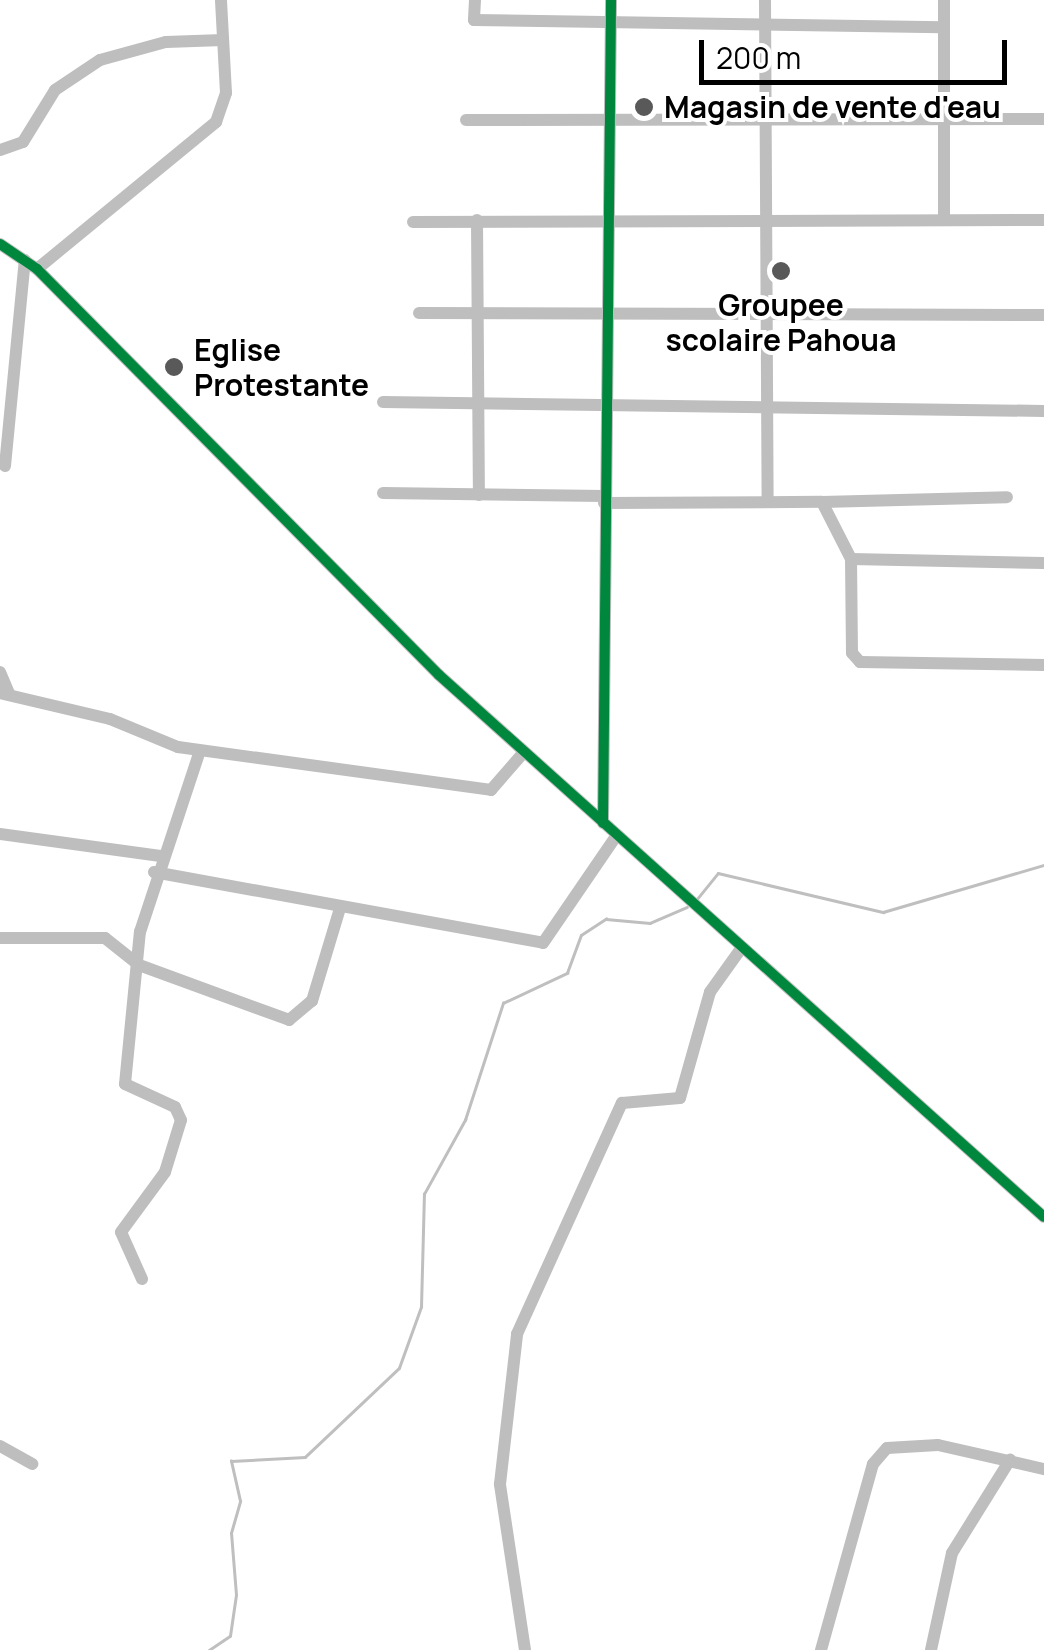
<!DOCTYPE html>
<html>
<head>
<meta charset="utf-8">
<style>
  body { margin:0 }
  #map { position:relative; width:1044px; height:1650px; overflow:hidden; background:#fff; font-family:Manrope,sans-serif }
  div>[style] { position:absolute }
  .stream>* { height:2.5px; margin:-1.25px; padding:0 1.25px; transform-origin:1.25px; border-radius:1.25px; background:#bfbfbf }
  .minor>* { height:12px; margin:-6px; padding:0 6px; transform-origin:6px; border-radius:6px; background:#bebebe }
  .cycleway>* { height:10px; margin:-5px; padding:0 5px; transform-origin:5px; border-radius:5px; background:#00873e }
  .dots>* { width:28px; height:28px; translate:-50% -50%; box-sizing:border-box; border:5px solid #fff; border-radius:50% }
  span { translate:-50% -50%; white-space:nowrap; text-align:center; line-height:1.15; -webkit-text-stroke:8px #fff; paint-order:stroke }
  .poi-label { font-size:30px; color:#000; font-weight:700 }
  .left { translate:0 -50%; text-align:left }
  .scale { position:absolute; left:699px; top:40px; width:308px; height:45px; box-sizing:border-box; border:5px solid #000; border-top:0; padding-left:12px; font-size:30px; line-height:35px; white-space:nowrap; color:#000; -webkit-text-stroke:8px #fff; paint-order:stroke }
</style>
</head>
<body>
<div id="map">
  <div class="stream">
    <i style="left:697px;top:899px;width:33px;rotate:-51deg"></i>
    <i style="left:718px;top:873px;width:170px;rotate:13.3deg"></i>
    <i style="left:883px;top:912px;width:168px;rotate:-16.3deg"></i>
    <i style="left:209px;top:1650px;width:25px;rotate:-34deg"></i>
    <i style="left:230px;top:1636px;width:41px;rotate:-81.7deg"></i>
    <i style="left:236px;top:1595px;width:62px;rotate:-94.6deg"></i>
    <i style="left:231px;top:1533px;width:33px;rotate:-74deg"></i>
    <i style="left:240px;top:1501px;width:41px;rotate:-102.7deg"></i>
    <i style="left:231px;top:1461px;width:74px;rotate:-3.1deg"></i>
    <i style="left:305px;top:1457px;width:129px;rotate:-43.4deg"></i>
    <i style="left:399px;top:1368px;width:65px;rotate:-70.2deg"></i>
    <i style="left:421px;top:1307px;width:113px;rotate:-88.5deg"></i>
    <i style="left:424px;top:1194px;width:85px;rotate:-61deg"></i>
    <i style="left:465px;top:1120px;width:123px;rotate:-72deg"></i>
    <i style="left:503px;top:1003px;width:71px;rotate:-25.1deg"></i>
    <i style="left:567px;top:973px;width:40px;rotate:-69.8deg"></i>
    <i style="left:581px;top:935px;width:30px;rotate:-33deg"></i>
    <i style="left:606px;top:919px;width:44px;rotate:5.2deg"></i>
    <i style="left:650px;top:923px;width:40px;rotate:-23.4deg"></i>
  </div>
  <div class="minor">
    <i style="left:475px;top:0;width:20px;rotate:93deg"></i>
    <i style="left:474px;top:20px;width:468px;rotate:0.9deg"></i>
    <i style="left:765px;top:0;width:499px;rotate:89.7deg"></i>
    <i style="left:466px;top:120px;width:578px;rotate:-0.1deg"></i>
    <i style="left:0;top:150px;width:24px;rotate:-19deg"></i>
    <i style="left:23px;top:142px;width:61px;rotate:-58.4deg"></i>
    <i style="left:55px;top:90px;width:54px;rotate:-33.7deg"></i>
    <i style="left:100px;top:60px;width:68px;rotate:-15.3deg"></i>
    <i style="left:166px;top:42px;width:57px;rotate:-2deg"></i>
    <i style="left:944px;top:219px;width:219px;rotate:-90deg"></i>
    <i style="left:477px;top:220px;width:275px;rotate:89.6deg"></i>
    <i style="left:413px;top:222px;width:631px;rotate:-0.18deg"></i>
    <i style="left:0;top:244px;width:45px;rotate:34deg"></i>
    <i style="left:37px;top:269px;width:571px;rotate:45.28deg"></i>
    <i style="left:439px;top:675px;width:812px;rotate:41.86deg"></i>
    <i style="left:37px;top:269px;width:232px;rotate:-39.4deg"></i>
    <i style="left:216px;top:122px;width:31px;rotate:-71deg"></i>
    <i style="left:226px;top:93px;width:93px;rotate:-93.1deg"></i>
    <i style="left:419px;top:313px;width:625px;rotate:0.18deg"></i>
    <i style="left:383px;top:402px;width:661px;rotate:0.78deg"></i>
    <i style="left:5px;top:466px;width:207px;rotate:-84.5deg"></i>
    <i style="left:383px;top:493px;width:221px;rotate:0.8deg"></i>
    <i style="left:822px;top:502px;width:185px;rotate:-1.5deg"></i>
    <i style="left:604px;top:503px;width:218px;rotate:-0.3deg"></i>
    <i style="left:822px;top:502px;width:64px;rotate:63deg"></i>
    <i style="left:851px;top:559px;width:193px;rotate:1.2deg"></i>
    <i style="left:851px;top:559px;width:94px;rotate:89.4deg"></i>
    <i style="left:852px;top:653px;width:12px;rotate:48deg"></i>
    <i style="left:860px;top:662px;width:184px;rotate:0.9deg"></i>
    <i style="left:0;top:672px;width:25px;rotate:67deg"></i>
    <i style="left:0;top:693px;width:113px;rotate:13.3deg"></i>
    <i style="left:110px;top:719px;width:74px;rotate:22.4deg"></i>
    <i style="left:178px;top:747px;width:316px;rotate:7.8deg"></i>
    <i style="left:491px;top:790px;width:50px;rotate:-49deg"></i>
    <i style="left:603px;top:823px;width:823px;rotate:-89.44deg"></i>
    <i style="left:0;top:834px;width:162px;rotate:7.8deg"></i>
    <i style="left:154px;top:872px;width:395px;rotate:10.3deg"></i>
    <i style="left:543px;top:943px;width:127px;rotate:-55.6deg"></i>
    <i style="left:0;top:938px;width:105px"></i>
    <i style="left:105px;top:938px;width:43px;rotate:38.5deg"></i>
    <i style="left:139px;top:965px;width:160px;rotate:20.1deg"></i>
    <i style="left:289px;top:1020px;width:30px;rotate:-40deg"></i>
    <i style="left:312px;top:1001px;width:97px;rotate:-73.2deg"></i>
    <i style="left:142px;top:1279px;width:51px;rotate:-114.1deg"></i>
    <i style="left:121px;top:1232px;width:74px;rotate:-53.7deg"></i>
    <i style="left:165px;top:1172px;width:54px;rotate:-72.9deg"></i>
    <i style="left:181px;top:1120px;width:14px;rotate:-115deg"></i>
    <i style="left:175px;top:1107px;width:55px;rotate:-155.3deg"></i>
    <i style="left:125px;top:1084px;width:153px;rotate:-84.4deg"></i>
    <i style="left:140px;top:932px;width:191px;rotate:-71.7deg"></i>
    <i style="left:0;top:1446px;width:37px;rotate:29deg"></i>
    <i style="left:525px;top:1650px;width:168px;rotate:-98.6deg"></i>
    <i style="left:500px;top:1484px;width:151px;rotate:-83.5deg"></i>
    <i style="left:517px;top:1334px;width:254px;rotate:-65.6deg"></i>
    <i style="left:622px;top:1103px;width:58px;rotate:-4.9deg"></i>
    <i style="left:680px;top:1098px;width:110px;rotate:-74.2deg"></i>
    <i style="left:710px;top:992px;width:52px;rotate:-54.5deg"></i>
    <i style="left:821px;top:1650px;width:193px;rotate:-74.4deg"></i>
    <i style="left:873px;top:1464px;width:21px;rotate:-49deg"></i>
    <i style="left:887px;top:1448px;width:51px;rotate:-3.4deg"></i>
    <i style="left:938px;top:1445px;width:109px;rotate:12.8deg"></i>
    <i style="left:931px;top:1650px;width:99px;rotate:-77.8deg"></i>
    <i style="left:952px;top:1553px;width:110px;rotate:-58.1deg"></i>
  </div>
  <div class="cycleway">
    <i style="left:0;top:244px;width:45px;rotate:34deg"></i>
    <i style="left:37px;top:269px;width:571px;rotate:45.28deg"></i>
    <i style="left:439px;top:675px;width:812px;rotate:41.86deg"></i>
    <i style="left:603px;top:823px;width:823px;rotate:-89.44deg"></i>
  </div>
  <div class="dots">
    <i style="left:644px;top:107px;background:#595959"></i>
    <i style="left:781px;top:271px;background:#595959"></i>
    <i style="left:174px;top:367px;background:#595959"></i>
  </div>
  <div class="poi-label">
    <span class="left" style="left:664px;top:107px">Magasin de vente d'eau</span>
    <span style="left:781px;top:322px">Groupee<br>scolaire Pahoua</span>
    <span class="left" style="left:194px;top:367px">Eglise<br>Protestante</span>
  </div>
  <div class="scale">200 m</div>
</div>
</body>
</html>
